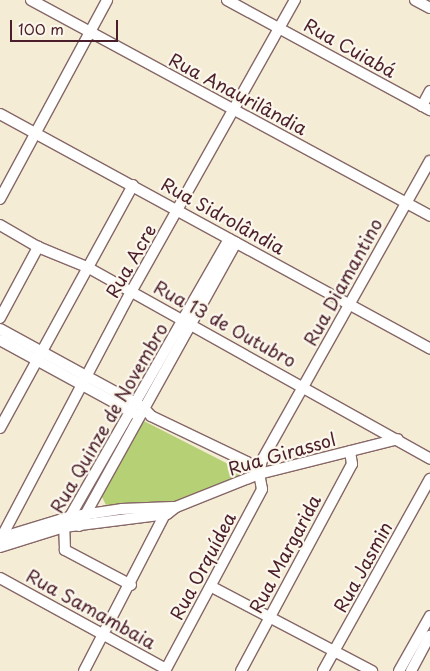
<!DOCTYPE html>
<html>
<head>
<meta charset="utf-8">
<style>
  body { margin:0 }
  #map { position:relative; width:430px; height:671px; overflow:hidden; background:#f5ecd6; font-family:"Playpen Sans",sans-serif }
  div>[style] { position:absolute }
  .green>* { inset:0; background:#b5d075 }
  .roads { filter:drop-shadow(1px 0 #866767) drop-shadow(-1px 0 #866767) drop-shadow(0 1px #866767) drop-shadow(0 -1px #866767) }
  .minor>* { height:10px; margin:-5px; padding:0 5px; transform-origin:5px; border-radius:5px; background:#fff }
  span { translate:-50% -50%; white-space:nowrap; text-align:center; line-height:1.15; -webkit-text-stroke:4.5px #fbf7ec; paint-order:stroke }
  .street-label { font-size:18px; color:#4a1f2b }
  .scale { position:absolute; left:10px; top:20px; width:108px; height:22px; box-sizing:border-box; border:2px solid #4a1f2b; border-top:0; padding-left:6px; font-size:15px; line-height:18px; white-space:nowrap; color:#4a1f2b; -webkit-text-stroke:4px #fbf7ec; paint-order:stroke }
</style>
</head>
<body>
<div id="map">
  <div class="green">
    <i style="clip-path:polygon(142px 420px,238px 469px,241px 476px,170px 504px,106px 505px,101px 495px)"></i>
  </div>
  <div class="roads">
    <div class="minor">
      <i style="left:31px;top:0;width:454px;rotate:28.4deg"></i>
      <i style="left:227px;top:0;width:231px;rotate:28.5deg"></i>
      <i style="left:415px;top:0;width:17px;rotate:28deg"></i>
      <i style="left:422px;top:106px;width:17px;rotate:-62deg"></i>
      <i style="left:0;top:114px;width:490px;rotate:28.6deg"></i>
      <i style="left:0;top:199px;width:226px;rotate:-61.7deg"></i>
      <i style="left:0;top:225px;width:44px;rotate:30.1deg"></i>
      <i style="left:38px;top:247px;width:53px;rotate:22.2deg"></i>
      <i style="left:87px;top:267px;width:393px;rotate:29.2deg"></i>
      <i style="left:0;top:318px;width:81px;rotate:-61.8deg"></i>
      <i style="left:0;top:329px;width:163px;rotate:28.6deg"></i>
      <i style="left:143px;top:407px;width:12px;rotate:48deg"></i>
      <i style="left:151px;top:416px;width:106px;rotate:25.6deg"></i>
      <i style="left:247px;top:462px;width:17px;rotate:45deg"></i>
      <i style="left:0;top:340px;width:154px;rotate:28.7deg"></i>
      <i style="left:0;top:428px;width:277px;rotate:-61.3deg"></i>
      <i style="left:79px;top:526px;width:324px;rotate:-61deg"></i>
      <i style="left:0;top:538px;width:72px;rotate:-16.9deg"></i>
      <i style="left:69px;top:517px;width:54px;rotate:-8.6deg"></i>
      <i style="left:122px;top:509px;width:51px;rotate:-2.2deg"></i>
      <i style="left:0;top:540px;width:280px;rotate:-62.2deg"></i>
      <i style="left:131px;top:292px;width:335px;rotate:-60.7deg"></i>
      <i style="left:0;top:547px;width:67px;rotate:-17.4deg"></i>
      <i style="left:64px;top:527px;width:104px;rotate:-7.2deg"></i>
      <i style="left:167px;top:514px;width:11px;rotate:-38deg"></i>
      <i style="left:176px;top:507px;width:89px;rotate:-21.7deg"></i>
      <i style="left:259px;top:474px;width:143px;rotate:-14.1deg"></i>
      <i style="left:0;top:578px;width:189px;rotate:28.7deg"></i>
      <i style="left:131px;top:585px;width:75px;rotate:-152.1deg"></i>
      <i style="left:65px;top:550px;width:23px;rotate:-92deg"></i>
      <i style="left:64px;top:527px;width:332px;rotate:-60.2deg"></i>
      <i style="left:212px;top:587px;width:181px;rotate:27.7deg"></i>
      <i style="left:84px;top:671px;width:181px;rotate:-62.7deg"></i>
      <i style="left:165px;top:671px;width:206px;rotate:-61.9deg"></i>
      <i style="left:262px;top:489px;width:15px;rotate:-101deg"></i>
      <i style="left:259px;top:474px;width:14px;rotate:-78deg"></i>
      <i style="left:262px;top:460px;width:343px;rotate:-60.7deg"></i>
      <i style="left:241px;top:671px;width:235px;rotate:-61.8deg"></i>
      <i style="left:352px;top:464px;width:13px;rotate:-99deg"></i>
      <i style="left:323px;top:671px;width:220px;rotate:-60.9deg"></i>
      <i style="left:399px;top:671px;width:63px;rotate:-60.6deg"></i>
      <i style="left:411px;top:671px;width:40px;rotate:-62deg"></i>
    </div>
  </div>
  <div class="street-label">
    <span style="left:350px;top:48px;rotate:29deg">Rua Cuiabá</span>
    <span style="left:238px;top:94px;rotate:28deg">Rua Anaurilândia</span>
    <span style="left:223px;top:216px;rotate:29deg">Rua Sidrolândia</span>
    <span style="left:131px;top:261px;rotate:-60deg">Rua Acre</span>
    <span style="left:343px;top:282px;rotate:-61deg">Rua Diamantino</span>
    <span style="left:225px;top:324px;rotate:29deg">Rua 13 de Outubro</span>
    <span style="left:109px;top:418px;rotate:-60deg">Rua Quinze de Novembro</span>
    <span style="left:282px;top:454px;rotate:-16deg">Rua Girassol</span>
    <span style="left:285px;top:554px;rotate:-62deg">Rua Margarida</span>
    <span style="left:203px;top:566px;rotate:-62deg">Rua Orquídea</span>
    <span style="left:363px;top:567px;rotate:-61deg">Rua Jasmin</span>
    <span style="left:91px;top:609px;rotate:29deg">Rua Samambaia</span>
  </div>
  <div class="scale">100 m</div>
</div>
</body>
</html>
